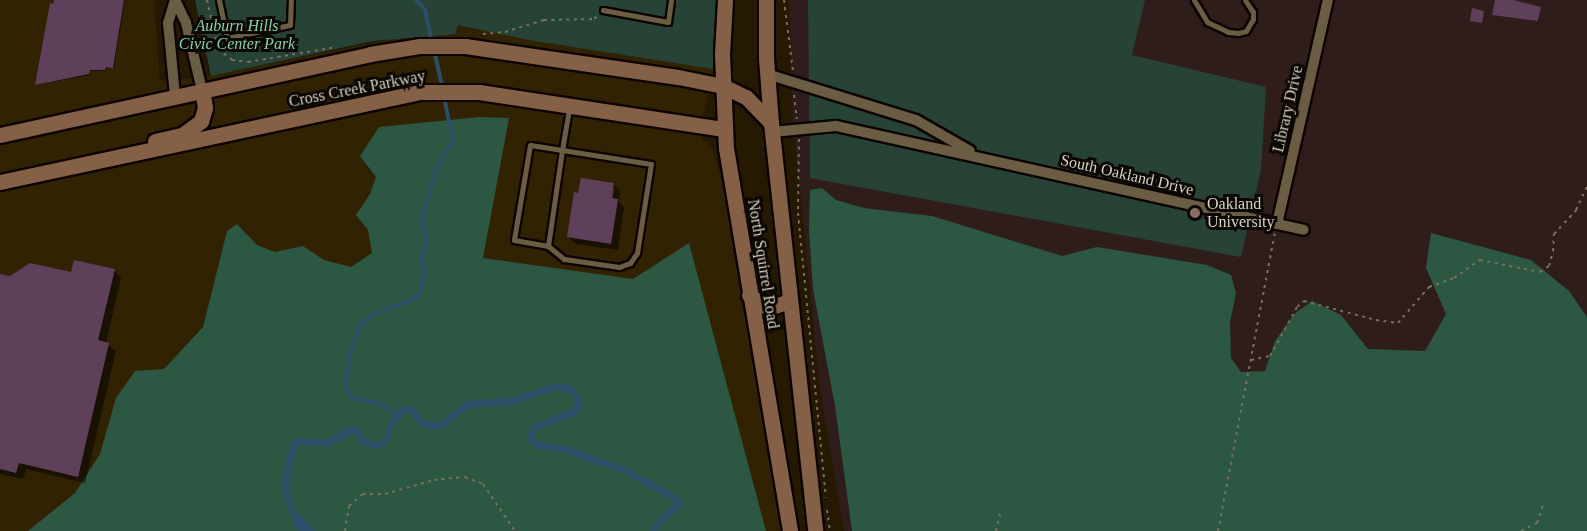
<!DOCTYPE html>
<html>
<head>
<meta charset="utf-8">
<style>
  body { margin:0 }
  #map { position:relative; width:1587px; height:531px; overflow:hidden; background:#251902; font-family:Georgia,serif }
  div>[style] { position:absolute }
  .built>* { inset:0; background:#312201 }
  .education>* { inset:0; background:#2f1d1b }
  .green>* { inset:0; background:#274335 }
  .forest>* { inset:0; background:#2c5743 }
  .water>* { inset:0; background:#2a4f67 }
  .shadow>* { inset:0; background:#0007 }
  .stream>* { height:4px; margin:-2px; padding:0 2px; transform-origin:2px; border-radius:2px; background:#2a4f67 }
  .building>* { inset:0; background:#5f405b }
  .path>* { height:2px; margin-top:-1px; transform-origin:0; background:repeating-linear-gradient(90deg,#786e5b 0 3px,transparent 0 7.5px) }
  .roads { filter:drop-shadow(2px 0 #0d0400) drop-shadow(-2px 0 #0d0400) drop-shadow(0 2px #0d0400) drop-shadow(0 -2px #0d0400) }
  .lane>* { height:5px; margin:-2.5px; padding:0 2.5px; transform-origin:2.5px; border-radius:2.5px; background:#6a5d43 }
  .street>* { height:10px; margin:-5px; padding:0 5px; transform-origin:5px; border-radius:5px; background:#6a5d43 }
  .secondary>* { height:15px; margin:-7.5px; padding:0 7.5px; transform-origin:7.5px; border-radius:7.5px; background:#846046 }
  .dots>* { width:16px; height:16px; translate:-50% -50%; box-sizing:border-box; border:3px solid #0a0601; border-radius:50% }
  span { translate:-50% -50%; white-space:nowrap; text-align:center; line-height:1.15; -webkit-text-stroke:6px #0a0601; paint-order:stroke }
  .park-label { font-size:16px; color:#89d1ad; font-style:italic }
  .street-label { font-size:16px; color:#d9d2c3 }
  .poi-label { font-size:16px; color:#d9d2c3 }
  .left { translate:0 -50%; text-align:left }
</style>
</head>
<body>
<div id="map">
  <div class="built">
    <i style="clip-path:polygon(0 0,154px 0,160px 81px,211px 76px,458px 25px,528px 40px,713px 69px,699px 135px,712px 148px,723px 186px,783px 531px,0 531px)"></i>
  </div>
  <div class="education">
    <i style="clip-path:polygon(789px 0,1587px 0,1587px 531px,844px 531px,820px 389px,793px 120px)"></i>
  </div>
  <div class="green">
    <i style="clip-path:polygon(195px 0,719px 0,713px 69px,528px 40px,458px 25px,455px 34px,373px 41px,211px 76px)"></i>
    <i style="clip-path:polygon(808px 0,1145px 0,1132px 55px,1266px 87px,1261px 169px,1241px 257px,810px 178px)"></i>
  </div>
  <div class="forest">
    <i style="clip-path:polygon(479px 117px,509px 118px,483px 258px,633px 279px,689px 243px,766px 531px,28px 531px,75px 493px,100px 454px,116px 398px,135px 371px,164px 369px,203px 327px,227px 231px,237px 224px,257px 245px,275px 252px,303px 246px,324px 260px,351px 267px,372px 253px,368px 230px,356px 215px,370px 194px,376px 177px,360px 156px,379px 127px)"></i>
    <i style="clip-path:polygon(822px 188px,836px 200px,864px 208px,932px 216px,1062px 256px,1097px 247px,1207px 265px,1231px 275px,1236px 293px,1230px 322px,1231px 358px,1241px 372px,1265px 371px,1275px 341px,1294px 314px,1312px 301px,1341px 315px,1368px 349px,1425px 351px,1446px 314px,1426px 268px,1431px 233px,1531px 260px,1569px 291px,1587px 317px,1587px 531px,852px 531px,835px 406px,813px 289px,809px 230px,810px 190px)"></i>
  </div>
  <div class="water">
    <i style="clip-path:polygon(556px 383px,570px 385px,576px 390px,582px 400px,581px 410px,575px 416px,536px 431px,535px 438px,540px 442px,566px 446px,627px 468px,681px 498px,683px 506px,663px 523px,657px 531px,651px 531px,651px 527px,675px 502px,625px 474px,564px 453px,537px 449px,529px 442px,527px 436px,532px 426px,574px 407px,575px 401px,571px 394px,557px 390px,512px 405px,469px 408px,442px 429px,431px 430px,420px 426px,410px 413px,404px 414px,392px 428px,390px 440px,380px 449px,361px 445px,355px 433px,328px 447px,299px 444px,291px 470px,290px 494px,294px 508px,315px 531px,297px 531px,285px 501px,282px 485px,287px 456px,295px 437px,326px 440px,351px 425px,361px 429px,366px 440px,379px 442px,384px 438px,390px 419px,401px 407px,413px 406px,424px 420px,440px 422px,466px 401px,510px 398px)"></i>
  </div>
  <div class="shadow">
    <i style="clip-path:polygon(55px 0,125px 0,114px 68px,107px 67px,106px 71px,90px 71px,90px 75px,36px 85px)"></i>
    <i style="clip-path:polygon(1497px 0,1512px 0,1540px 9px,1539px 21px,1495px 15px)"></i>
    <i style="clip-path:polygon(evenodd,613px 184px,620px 191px,619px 202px,624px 207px,618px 250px,576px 244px,568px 237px,613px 184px,612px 188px,615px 188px,612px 205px,612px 188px)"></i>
    <i style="clip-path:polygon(114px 270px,121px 278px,106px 343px,116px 351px,85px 483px,26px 469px,23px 479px,0 474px,0 275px,10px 278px)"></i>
  </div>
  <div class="stream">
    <i style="left:416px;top:0;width:13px;rotate:48deg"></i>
    <i style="left:425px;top:10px;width:34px;rotate:78deg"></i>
    <i style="left:434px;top:50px;width:41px;rotate:77.3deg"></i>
    <i style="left:395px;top:413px;width:17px;rotate:-147deg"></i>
    <i style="left:381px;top:404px;width:30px;rotate:-168deg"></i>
    <i style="left:352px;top:398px;width:17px;rotate:-115deg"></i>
    <i style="left:345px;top:383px;width:35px;rotate:-80deg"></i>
    <i style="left:351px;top:349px;width:27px;rotate:-68deg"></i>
    <i style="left:361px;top:324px;width:16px;rotate:-38deg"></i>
    <i style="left:374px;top:314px;width:45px;rotate:-20.9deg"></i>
    <i style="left:416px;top:298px;width:9px;rotate:-54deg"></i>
    <i style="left:421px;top:291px;width:15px;rotate:-79deg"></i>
    <i style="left:424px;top:276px;width:17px;rotate:-97deg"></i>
    <i style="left:422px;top:259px;width:20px;rotate:-75deg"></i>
    <i style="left:427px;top:240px;width:23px;rotate:-103deg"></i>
    <i style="left:422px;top:218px;width:48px;rotate:-74.2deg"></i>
    <i style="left:435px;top:172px;width:36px;rotate:-60deg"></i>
    <i style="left:453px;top:141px;width:45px;rotate:-101.6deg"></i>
  </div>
  <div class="building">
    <i style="clip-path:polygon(54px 0,124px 0,113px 68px,106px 67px,105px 70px,90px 70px,89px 74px,35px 85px,50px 3px,53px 4px)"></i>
    <i style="clip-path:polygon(1495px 0,1513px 0,1541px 7px,1538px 21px,1492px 15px)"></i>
    <i style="clip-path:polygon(1472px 8px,1484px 11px,1482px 23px,1470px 21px)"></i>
    <i style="clip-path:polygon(581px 178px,614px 183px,612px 198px,618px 199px,611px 244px,567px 237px,574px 192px,578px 193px)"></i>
    <i style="clip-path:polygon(74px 260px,115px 269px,98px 340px,109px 343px,78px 477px,19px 463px,16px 473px,0 469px,0 274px,10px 276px,30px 263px,71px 272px)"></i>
  </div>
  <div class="path">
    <i style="left:207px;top:0;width:50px;rotate:77.3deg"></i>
    <i style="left:218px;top:49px;width:18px;rotate:38deg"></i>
    <i style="left:232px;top:60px;width:16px;rotate:7deg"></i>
    <i style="left:248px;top:62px;width:90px;rotate:-9.6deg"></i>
    <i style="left:784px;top:0;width:72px;rotate:82.8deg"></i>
    <i style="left:483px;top:34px;width:22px;rotate:-5deg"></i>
    <i style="left:505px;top:32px;width:41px;rotate:-17.1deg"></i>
    <i style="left:544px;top:20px;width:50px;rotate:-1.1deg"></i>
    <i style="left:594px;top:19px;width:4px;rotate:-45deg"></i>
    <i style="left:794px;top:95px;width:24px;rotate:83deg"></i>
    <i style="left:799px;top:139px;width:74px;rotate:90.8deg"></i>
    <i style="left:798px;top:213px;width:286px;rotate:84.4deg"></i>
    <i style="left:1251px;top:360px;width:19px;rotate:-12deg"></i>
    <i style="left:1270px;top:356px;width:56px;rotate:-61.1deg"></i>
    <i style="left:1297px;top:307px;width:9px;rotate:-41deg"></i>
    <i style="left:1304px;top:301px;width:74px;rotate:14.8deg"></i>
    <i style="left:1376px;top:320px;width:22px;rotate:8deg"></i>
    <i style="left:1398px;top:323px;width:48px;rotate:-49.3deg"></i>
    <i style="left:1429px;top:287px;width:27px;rotate:-20deg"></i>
    <i style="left:1454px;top:278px;width:32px;rotate:-35deg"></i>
    <i style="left:1480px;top:260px;width:61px;rotate:11.3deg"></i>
    <i style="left:1540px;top:272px;width:11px;rotate:-34deg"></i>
    <i style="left:1549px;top:266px;width:16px;rotate:-75deg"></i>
    <i style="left:1553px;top:251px;width:17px;rotate:-87deg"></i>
    <i style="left:1554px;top:234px;width:33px;rotate:-47deg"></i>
    <i style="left:1576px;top:210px;width:26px;rotate:-65deg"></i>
    <i style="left:827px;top:510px;width:21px;rotate:82deg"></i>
    <i style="left:345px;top:531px;width:25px;rotate:-81deg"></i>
    <i style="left:349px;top:506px;width:18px;rotate:-41deg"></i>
    <i style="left:363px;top:494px;width:22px"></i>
    <i style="left:385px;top:494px;width:51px;rotate:-15.9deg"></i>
    <i style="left:434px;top:480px;width:31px;rotate:-6deg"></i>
    <i style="left:465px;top:477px;width:19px;rotate:21deg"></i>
    <i style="left:483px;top:484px;width:57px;rotate:55.8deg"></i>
    <i style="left:996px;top:531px;width:18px;rotate:-77deg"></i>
    <i style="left:1218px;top:531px;width:303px;rotate:-79.2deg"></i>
    <i style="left:1521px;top:531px;width:18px;rotate:-27deg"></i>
    <i style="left:1537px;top:523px;width:21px;rotate:-71deg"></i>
  </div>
  <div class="roads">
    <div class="lane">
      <i style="left:219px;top:0;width:39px;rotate:78deg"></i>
      <i style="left:227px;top:38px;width:64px;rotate:-11.7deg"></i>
      <i style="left:290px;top:25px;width:25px;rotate:-88deg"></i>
      <i style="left:1194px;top:0;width:26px;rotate:59deg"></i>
      <i style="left:1207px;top:22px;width:23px;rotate:25deg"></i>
      <i style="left:1228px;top:32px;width:10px;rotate:6deg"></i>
      <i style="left:1238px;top:33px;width:8px;rotate:-14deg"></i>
      <i style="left:1246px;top:31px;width:14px;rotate:-60deg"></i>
      <i style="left:1253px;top:19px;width:7px;rotate:-90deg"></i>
      <i style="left:1253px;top:12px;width:14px;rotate:-124deg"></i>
      <i style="left:603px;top:10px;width:66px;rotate:10.5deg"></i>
      <i style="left:668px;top:22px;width:22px;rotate:-82deg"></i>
      <i style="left:548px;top:246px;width:97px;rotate:-81.7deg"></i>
      <i style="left:562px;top:150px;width:32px;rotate:-171deg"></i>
      <i style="left:530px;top:145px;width:96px;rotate:99.6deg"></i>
      <i style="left:514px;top:240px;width:35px;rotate:10deg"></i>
      <i style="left:548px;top:246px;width:21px;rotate:39deg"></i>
      <i style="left:564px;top:259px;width:56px;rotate:8.3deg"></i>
      <i style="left:619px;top:267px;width:12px;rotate:-20deg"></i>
      <i style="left:630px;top:263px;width:12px;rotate:-55deg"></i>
      <i style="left:637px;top:253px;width:90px;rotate:-81.1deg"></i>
      <i style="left:651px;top:164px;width:90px;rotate:-171.1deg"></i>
      <i style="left:562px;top:150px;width:42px;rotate:-80.3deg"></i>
    </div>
    <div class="street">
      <i style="left:175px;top:0;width:24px;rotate:107deg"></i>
      <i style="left:168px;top:23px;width:73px;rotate:84.5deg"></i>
      <i style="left:175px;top:0;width:25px;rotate:64deg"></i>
      <i style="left:186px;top:23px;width:69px;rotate:76.6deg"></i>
      <i style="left:767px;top:74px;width:156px;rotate:17.2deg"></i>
      <i style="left:916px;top:120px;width:62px;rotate:29.9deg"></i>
      <i style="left:772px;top:132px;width:64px;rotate:-5.4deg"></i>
      <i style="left:836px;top:126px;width:479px;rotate:12.5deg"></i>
      <i style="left:1277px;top:224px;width:230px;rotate:-77.2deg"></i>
    </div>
    <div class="secondary">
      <i style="left:725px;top:0;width:54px;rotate:93.2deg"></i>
      <i style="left:722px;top:54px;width:94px;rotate:87.6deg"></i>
      <i style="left:726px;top:148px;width:388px;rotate:80.5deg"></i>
      <i style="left:766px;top:0;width:58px;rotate:90deg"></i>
      <i style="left:766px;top:58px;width:65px;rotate:85.6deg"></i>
      <i style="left:771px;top:123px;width:410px;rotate:83.8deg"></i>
      <i style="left:0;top:135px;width:379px;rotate:-12.3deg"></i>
      <i style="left:370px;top:54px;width:51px;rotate:-9.1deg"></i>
      <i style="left:420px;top:46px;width:45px"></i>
      <i style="left:465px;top:46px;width:215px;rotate:8.3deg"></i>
      <i style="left:678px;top:77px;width:46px;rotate:11.3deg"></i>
      <i style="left:723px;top:86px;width:25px;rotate:26deg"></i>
      <i style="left:746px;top:97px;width:36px;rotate:46deg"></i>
      <i style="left:155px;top:141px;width:28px;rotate:-13deg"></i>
      <i style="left:182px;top:135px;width:24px;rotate:-36deg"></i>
      <i style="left:201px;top:121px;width:14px;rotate:-73deg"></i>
      <i style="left:205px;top:108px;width:18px;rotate:-99deg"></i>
      <i style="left:0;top:182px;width:431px;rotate:-12.1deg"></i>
      <i style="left:421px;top:92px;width:58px"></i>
      <i style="left:479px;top:92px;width:248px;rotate:8.6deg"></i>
      <i style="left:749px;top:295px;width:19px;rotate:35deg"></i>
      <i style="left:765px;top:306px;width:7px;rotate:8deg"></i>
      <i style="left:772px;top:307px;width:18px;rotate:-19deg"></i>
    </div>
  </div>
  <div class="dots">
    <i style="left:1195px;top:213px;background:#8d6e63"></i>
  </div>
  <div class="park-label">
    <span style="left:237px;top:35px">Auburn Hills<br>Civic Center Park</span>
  </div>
  <div class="street-label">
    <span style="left:357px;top:89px;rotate:-11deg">Cross Creek Parkway</span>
    <span style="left:1288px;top:109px;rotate:-77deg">Library Drive</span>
    <span style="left:1127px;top:175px;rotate:13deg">South Oakland Drive</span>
    <span style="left:763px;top:264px;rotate:81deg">North Squirrel Road</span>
  </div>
  <div class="poi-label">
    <span class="left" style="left:1207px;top:213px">Oakland<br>University</span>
  </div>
</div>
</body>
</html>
